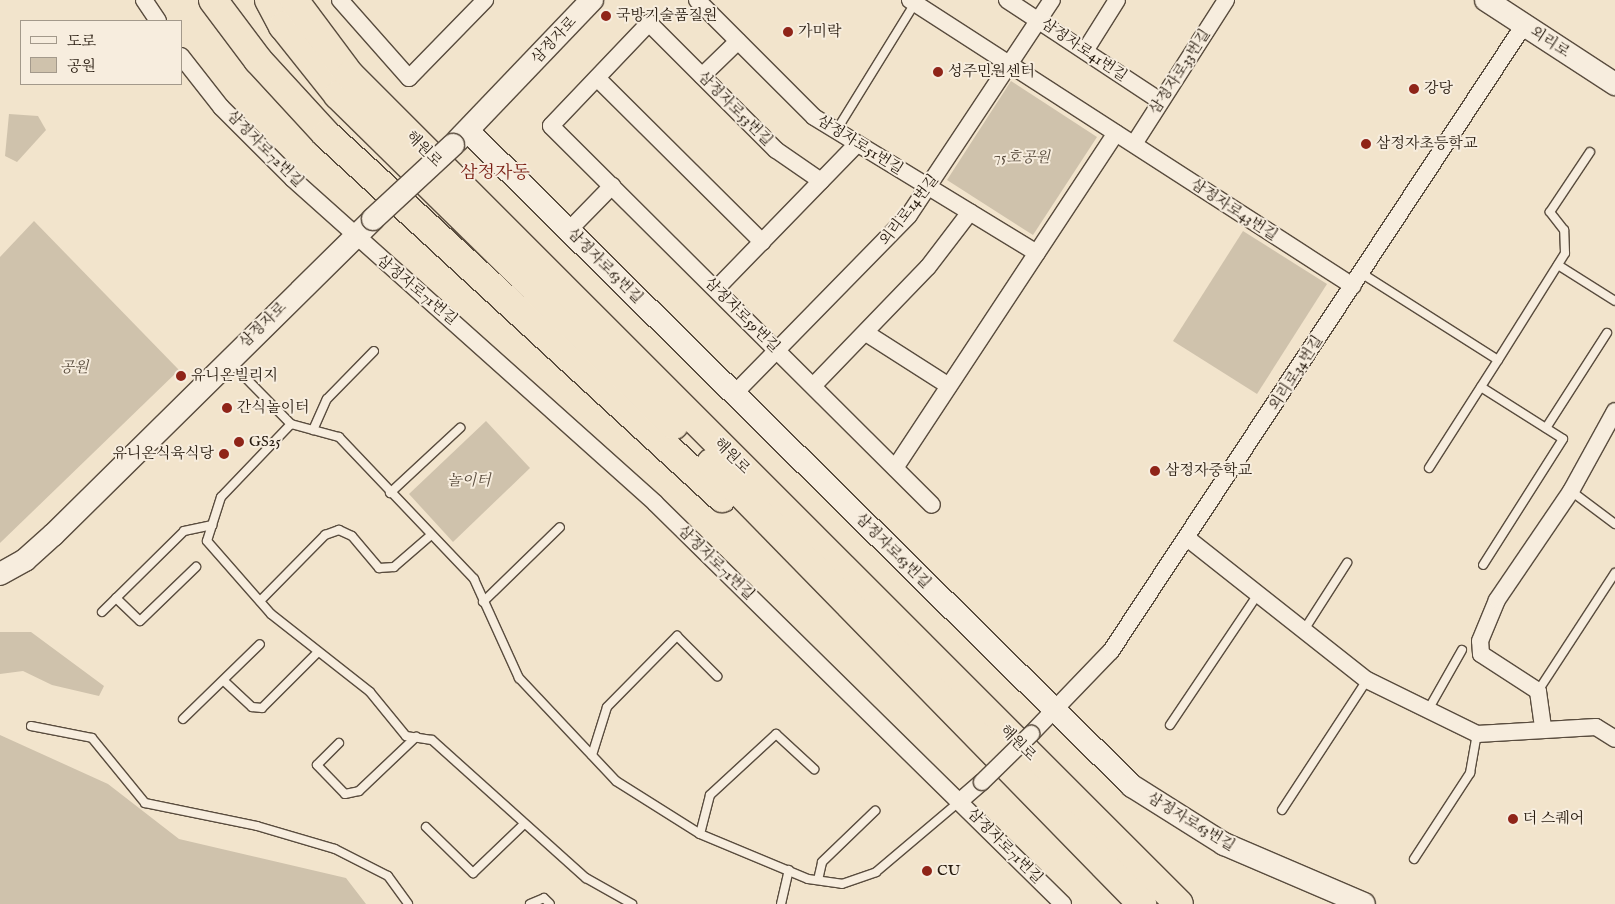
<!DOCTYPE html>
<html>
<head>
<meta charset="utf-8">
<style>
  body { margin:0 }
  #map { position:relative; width:1615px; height:904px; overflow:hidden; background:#f2e4cc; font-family:"IM FELL English","Noto Serif KR",serif }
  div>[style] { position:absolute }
  .green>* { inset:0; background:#cfc2ac }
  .roads { filter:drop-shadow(1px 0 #594c3e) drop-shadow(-1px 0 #594c3e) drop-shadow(0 1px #594c3e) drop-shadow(0 -1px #594c3e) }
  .lane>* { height:8px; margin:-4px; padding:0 4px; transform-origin:4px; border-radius:4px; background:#f7edde }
  .street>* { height:16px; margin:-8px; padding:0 8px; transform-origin:8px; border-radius:8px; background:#f7edde }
  .secondary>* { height:22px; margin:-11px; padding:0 11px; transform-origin:11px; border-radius:11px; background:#f7edde }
  .highway>* { height:28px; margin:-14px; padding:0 14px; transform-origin:14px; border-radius:14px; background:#f2e4cc }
  .bridges { filter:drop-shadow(1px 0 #594c3e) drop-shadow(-1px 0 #594c3e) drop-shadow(0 1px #594c3e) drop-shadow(0 -1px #594c3e) }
  .street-bridge>* { height:16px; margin:-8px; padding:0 8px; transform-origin:8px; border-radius:8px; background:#f7edde }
  .secondary-bridge>* { height:22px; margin:-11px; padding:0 11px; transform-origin:11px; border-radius:11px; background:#f7edde }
  .dots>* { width:14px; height:14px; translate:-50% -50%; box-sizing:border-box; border:2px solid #f7edde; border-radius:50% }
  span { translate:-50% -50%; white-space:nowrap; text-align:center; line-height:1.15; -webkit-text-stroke:4px #f7edde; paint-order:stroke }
  .poi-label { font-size:15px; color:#261a0e }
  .left { translate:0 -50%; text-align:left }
  .right { translate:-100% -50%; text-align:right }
  .street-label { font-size:15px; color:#261a0e }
  .park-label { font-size:15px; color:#594c3d; font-style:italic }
  .quarter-label { font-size:18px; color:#7a1f14 }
  .legend { position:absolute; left:20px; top:20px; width:162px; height:65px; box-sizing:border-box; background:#f7edde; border:1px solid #a3998b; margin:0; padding:6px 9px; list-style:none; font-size:15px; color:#261a0e }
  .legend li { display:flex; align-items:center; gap:10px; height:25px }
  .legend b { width:25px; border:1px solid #a3998b }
</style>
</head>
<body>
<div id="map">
  <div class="green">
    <i style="clip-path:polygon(1011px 81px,1097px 137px,1033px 235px,947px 180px)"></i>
    <i style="clip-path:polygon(9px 114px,38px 116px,46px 130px,17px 162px,5px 156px)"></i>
    <i style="clip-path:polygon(34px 221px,179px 370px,0 543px,0 257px)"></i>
    <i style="clip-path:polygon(1243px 231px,1327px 284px,1257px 394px,1173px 341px)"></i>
    <i style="clip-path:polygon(486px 421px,530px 468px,453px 542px,409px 494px)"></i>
    <i style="clip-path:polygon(0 632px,31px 632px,104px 686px,99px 696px,52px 685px,23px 671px,0 674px)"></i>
    <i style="clip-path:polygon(0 735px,108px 784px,179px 839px,346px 878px,366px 904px,0 904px)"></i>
  </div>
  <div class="roads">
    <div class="lane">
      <i style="left:836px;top:131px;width:150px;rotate:-58.3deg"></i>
      <i style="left:1558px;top:265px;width:67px;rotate:32.3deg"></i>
      <i style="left:1361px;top:273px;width:162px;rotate:32.4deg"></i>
      <i style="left:1498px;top:360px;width:126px;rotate:-57.9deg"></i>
      <i style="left:1565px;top:253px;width:23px;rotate:-92deg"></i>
      <i style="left:1564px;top:230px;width:23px;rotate:-128deg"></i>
      <i style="left:1550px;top:212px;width:72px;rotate:-56.3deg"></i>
      <i style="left:231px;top:363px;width:86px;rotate:45.5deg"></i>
      <i style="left:291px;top:424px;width:50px;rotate:15.2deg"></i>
      <i style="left:339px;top:437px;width:196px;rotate:46.4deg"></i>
      <i style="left:474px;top:579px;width:109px;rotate:65.6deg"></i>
      <i style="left:519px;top:678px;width:141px;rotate:46.7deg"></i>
      <i style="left:616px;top:781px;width:99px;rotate:32.2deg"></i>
      <i style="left:700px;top:834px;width:117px;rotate:22.6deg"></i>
      <i style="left:808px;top:879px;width:34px;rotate:8deg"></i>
      <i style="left:842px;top:884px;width:36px;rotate:-19deg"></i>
      <i style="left:876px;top:872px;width:110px;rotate:-40.2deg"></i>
      <i style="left:1481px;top:387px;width:97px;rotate:32.4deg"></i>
      <i style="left:1563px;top:439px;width:149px;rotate:122.4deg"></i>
      <i style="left:291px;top:424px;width:101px;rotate:133.8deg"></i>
      <i style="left:221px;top:497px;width:46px;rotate:107.7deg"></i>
      <i style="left:207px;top:541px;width:97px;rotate:48.8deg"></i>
      <i style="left:271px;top:614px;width:126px;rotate:38.2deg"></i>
      <i style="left:370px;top:692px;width:57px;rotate:50.7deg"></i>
      <i style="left:406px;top:736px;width:26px;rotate:9deg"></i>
      <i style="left:432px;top:740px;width:207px;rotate:41.9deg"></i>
      <i style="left:586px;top:878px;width:53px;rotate:29.5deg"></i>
      <i style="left:1546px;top:428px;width:113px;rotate:-57.3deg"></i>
      <i style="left:313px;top:430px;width:34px;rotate:-66deg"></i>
      <i style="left:327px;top:399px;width:67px;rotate:-45.6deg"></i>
      <i style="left:1429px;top:468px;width:128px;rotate:-57.4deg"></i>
      <i style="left:1571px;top:491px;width:55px;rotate:36.9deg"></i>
      <i style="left:390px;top:493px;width:96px;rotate:-42.9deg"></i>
      <i style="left:116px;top:598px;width:33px;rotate:44deg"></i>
      <i style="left:140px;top:621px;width:78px;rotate:-44deg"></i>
      <i style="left:260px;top:601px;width:93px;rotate:-45.4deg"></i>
      <i style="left:325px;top:535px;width:15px;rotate:-20deg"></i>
      <i style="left:339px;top:530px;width:14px;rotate:25deg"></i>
      <i style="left:352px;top:536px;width:42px;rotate:49.8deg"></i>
      <i style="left:379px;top:568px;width:15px;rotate:-4deg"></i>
      <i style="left:394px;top:567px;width:49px;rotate:-40.9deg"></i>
      <i style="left:483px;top:602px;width:107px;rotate:-44.2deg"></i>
      <i style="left:102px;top:612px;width:115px;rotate:-44.6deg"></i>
      <i style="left:184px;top:531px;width:29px;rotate:-12deg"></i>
      <i style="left:1304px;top:630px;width:80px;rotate:-57.3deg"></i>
      <i style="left:224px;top:681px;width:38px;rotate:43deg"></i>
      <i style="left:252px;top:707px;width:10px;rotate:6deg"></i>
      <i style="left:262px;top:708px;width:79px;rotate:-45deg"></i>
      <i style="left:1538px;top:691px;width:141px;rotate:-56.9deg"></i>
      <i style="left:1428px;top:710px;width:69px;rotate:-60.5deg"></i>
      <i style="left:183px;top:719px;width:107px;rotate:-44.2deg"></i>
      <i style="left:1170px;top:725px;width:158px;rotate:-56.1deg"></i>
      <i style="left:31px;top:726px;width:62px;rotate:11.1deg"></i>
      <i style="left:92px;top:738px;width:84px;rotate:50.8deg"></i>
      <i style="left:145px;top:803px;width:114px;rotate:11.6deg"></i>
      <i style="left:257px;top:826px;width:81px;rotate:16.4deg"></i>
      <i style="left:335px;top:849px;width:59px;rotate:27deg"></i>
      <i style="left:388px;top:876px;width:34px;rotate:54deg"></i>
      <i style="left:339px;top:743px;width:31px;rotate:135deg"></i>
      <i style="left:317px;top:765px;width:40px;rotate:46deg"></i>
      <i style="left:345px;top:794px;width:14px;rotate:-12deg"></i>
      <i style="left:359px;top:791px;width:79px;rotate:-43.5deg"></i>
      <i style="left:592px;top:755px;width:50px;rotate:-72.6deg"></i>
      <i style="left:607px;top:707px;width:100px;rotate:-45.4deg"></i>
      <i style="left:677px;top:636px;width:57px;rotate:45deg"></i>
      <i style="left:1282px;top:810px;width:155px;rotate:-56.8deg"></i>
      <i style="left:426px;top:827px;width:66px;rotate:44.4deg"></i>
      <i style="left:473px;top:873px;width:71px;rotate:-43.9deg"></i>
      <i style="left:700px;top:834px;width:40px;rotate:-75.6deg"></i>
      <i style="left:710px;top:795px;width:90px;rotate:-42.7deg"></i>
      <i style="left:776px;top:734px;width:52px;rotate:42.6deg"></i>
      <i style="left:1414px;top:859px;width:103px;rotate:-56.9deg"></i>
      <i style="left:1470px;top:773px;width:40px;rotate:-80deg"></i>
      <i style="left:818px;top:880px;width:18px;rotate:-77deg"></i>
      <i style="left:822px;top:862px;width:74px;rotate:-43.9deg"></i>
      <i style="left:530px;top:904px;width:15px;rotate:-23deg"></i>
      <i style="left:544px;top:898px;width:8px;rotate:45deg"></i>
      <i style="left:781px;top:904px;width:35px;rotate:-77deg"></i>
    </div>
    <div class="street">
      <i style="left:144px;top:0;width:25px;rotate:56deg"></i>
      <i style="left:340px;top:0;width:104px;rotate:48.5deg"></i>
      <i style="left:409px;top:78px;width:109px;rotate:-45.7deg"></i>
      <i style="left:697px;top:0;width:165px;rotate:45deg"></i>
      <i style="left:814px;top:117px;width:261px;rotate:31.4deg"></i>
      <i style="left:910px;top:0;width:527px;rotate:32.85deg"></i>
      <i style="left:1007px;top:0;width:183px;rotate:33.4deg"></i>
      <i style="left:1085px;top:51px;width:60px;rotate:-57.9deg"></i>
      <i style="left:181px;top:56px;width:65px;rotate:51.9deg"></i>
      <i style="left:221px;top:107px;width:102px;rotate:45deg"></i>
      <i style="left:293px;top:179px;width:486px;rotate:41.8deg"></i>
      <i style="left:655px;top:503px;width:572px;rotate:44.5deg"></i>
      <i style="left:702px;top:76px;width:50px;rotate:-44.2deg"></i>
      <i style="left:597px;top:78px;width:233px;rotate:44.8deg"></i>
      <i style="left:1134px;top:144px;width:171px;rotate:-57.4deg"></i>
      <i style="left:821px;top:181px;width:55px;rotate:-145.4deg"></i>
      <i style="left:776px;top:150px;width:180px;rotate:-135deg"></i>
      <i style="left:649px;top:23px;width:142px;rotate:133.6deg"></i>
      <i style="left:551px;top:126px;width:537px;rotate:44.85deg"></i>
      <i style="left:569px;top:230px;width:62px;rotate:-45.7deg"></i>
      <i style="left:716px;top:289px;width:202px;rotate:-45.8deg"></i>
      <i style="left:866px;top:333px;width:98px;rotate:32.6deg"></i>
      <i style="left:813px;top:386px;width:165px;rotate:-46deg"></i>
      <i style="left:928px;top:267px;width:69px;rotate:-52.6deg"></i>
      <i style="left:734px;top:394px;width:250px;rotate:-45.6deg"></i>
      <i style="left:909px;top:215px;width:258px;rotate:-56.4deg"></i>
      <i style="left:895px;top:468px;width:401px;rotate:-56.6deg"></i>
      <i style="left:1187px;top:538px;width:229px;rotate:38.3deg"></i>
      <i style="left:1367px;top:680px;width:123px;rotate:26.1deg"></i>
      <i style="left:1477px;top:734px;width:119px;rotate:-3.4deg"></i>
      <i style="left:1596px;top:727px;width:22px;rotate:32deg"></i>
      <i style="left:1543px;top:727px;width:36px;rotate:-98deg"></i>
      <i style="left:1538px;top:691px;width:68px;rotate:-147deg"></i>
      <i style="left:1481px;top:654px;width:13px;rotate:-94deg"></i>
      <i style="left:1480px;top:641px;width:44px;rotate:-67.5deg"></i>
      <i style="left:1497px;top:600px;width:132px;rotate:-55.8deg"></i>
      <i style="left:1571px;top:491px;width:91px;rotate:-61.2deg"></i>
      <i style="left:1031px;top:734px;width:115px;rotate:-46.1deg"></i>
      <i style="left:1111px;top:651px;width:750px;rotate:-56.59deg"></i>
      <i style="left:960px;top:801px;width:29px;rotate:-41deg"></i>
    </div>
    <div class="secondary">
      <i style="left:1486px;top:0;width:154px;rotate:33.1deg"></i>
      <i style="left:468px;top:131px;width:933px;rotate:44.61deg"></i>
      <i style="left:1132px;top:786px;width:109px;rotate:32.2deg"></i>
      <i style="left:1224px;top:844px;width:152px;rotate:23.2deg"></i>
      <i style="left:458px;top:140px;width:194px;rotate:-46.3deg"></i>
      <i style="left:0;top:574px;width:29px;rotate:-29deg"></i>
      <i style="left:25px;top:560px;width:38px;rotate:-42deg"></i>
      <i style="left:53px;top:535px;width:450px;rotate:-44.6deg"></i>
    </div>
    <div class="highway">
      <i style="left:213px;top:0;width:75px;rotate:53.1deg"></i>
      <i style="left:258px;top:60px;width:100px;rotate:47.4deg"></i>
      <i style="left:326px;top:134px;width:538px;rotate:42.59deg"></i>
      <i style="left:269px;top:0;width:30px;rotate:62deg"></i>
      <i style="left:283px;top:26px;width:88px;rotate:51.4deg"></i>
      <i style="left:338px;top:95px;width:471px;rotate:44.5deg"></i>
      <i style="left:294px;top:0;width:94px;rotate:53.3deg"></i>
      <i style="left:350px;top:75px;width:1172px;rotate:45deg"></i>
      <i style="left:711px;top:463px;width:617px;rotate:45.66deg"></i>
    </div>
  </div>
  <div class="bridges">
    <div class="street-bridge">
      <i style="left:982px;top:782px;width:69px;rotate:-44.4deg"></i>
    </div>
    <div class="secondary-bridge">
      <i style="left:373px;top:219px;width:109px;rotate:-42.8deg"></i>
    </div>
  </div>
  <div class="dots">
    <i style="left:606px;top:16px;background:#8f2418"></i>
    <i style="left:788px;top:32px;background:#8f2418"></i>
    <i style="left:938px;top:72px;background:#8f2418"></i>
    <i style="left:1414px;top:89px;background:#8f2418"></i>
    <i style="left:1366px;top:144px;background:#8f2418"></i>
    <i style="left:181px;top:376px;background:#8f2418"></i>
    <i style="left:227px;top:408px;background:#8f2418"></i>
    <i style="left:239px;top:442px;background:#8f2418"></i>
    <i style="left:224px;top:454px;background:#8f2418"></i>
    <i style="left:1155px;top:471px;background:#8f2418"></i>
    <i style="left:1513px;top:819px;background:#8f2418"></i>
    <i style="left:927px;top:871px;background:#8f2418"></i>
  </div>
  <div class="poi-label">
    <span class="left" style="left:616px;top:16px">국방기술품질원</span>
    <span class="left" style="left:798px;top:32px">가미락</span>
    <span class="left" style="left:948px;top:72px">성주민원센터</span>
    <span class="left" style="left:1424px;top:89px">강당</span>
    <span class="left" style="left:1376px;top:144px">삼정자초등학교</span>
    <span class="left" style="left:191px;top:376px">유니온빌리지</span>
    <span class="left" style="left:237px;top:408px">간식놀이터</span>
    <span class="left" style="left:249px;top:442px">GS25</span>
    <span class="right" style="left:214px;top:454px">유니온식육식당</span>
    <span class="left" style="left:1165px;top:471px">삼정자중학교</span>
    <span class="left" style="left:1523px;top:819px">더 스퀘어</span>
    <span class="left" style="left:937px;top:871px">CU</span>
  </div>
  <div class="street-label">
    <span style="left:554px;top:40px;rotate:-47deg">삼정자로</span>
    <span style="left:1550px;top:42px;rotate:33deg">외리로</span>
    <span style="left:1084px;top:50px;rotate:34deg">삼정자로41번길</span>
    <span style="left:1180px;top:72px;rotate:-57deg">삼정자로33번길</span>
    <span style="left:735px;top:109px;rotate:45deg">삼정자로53번길</span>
    <span style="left:860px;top:145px;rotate:32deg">삼정자로51번길</span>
    <span style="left:265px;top:149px;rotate:45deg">삼정자로72번길</span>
    <span style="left:424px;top:149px;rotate:45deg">해원로</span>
    <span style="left:909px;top:210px;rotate:-52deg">외리로14번길</span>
    <span style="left:1234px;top:210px;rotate:33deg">삼정자로43번길</span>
    <span style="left:605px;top:266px;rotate:45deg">삼정자로63번길</span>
    <span style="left:417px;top:290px;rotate:40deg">삼정자로71번길</span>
    <span style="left:742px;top:315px;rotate:45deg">삼정자로59번길</span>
    <span style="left:263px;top:325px;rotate:-44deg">삼정자로</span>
    <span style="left:1296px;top:373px;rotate:-57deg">외리로34번길</span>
    <span style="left:732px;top:456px;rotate:45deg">해원로</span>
    <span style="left:893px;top:551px;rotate:45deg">삼정자로63번길</span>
    <span style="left:716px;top:563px;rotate:44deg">삼정자로71번길</span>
    <span style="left:1018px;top:743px;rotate:45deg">해원로</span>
    <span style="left:1191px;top:822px;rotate:31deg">삼정자로63번길</span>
    <span style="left:1005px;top:846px;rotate:45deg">삼정자로71번길</span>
  </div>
  <div class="park-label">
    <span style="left:1022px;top:158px">75호공원</span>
    <span style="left:74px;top:368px">공원</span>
    <span style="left:469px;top:481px">놀이터</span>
  </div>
  <div class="quarter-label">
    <span style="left:495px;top:174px">삼정자동</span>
  </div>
  <ul class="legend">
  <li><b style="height:6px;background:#f7edde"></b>도로</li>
  <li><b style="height:14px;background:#cfc2ac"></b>공원</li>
  </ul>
</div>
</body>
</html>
